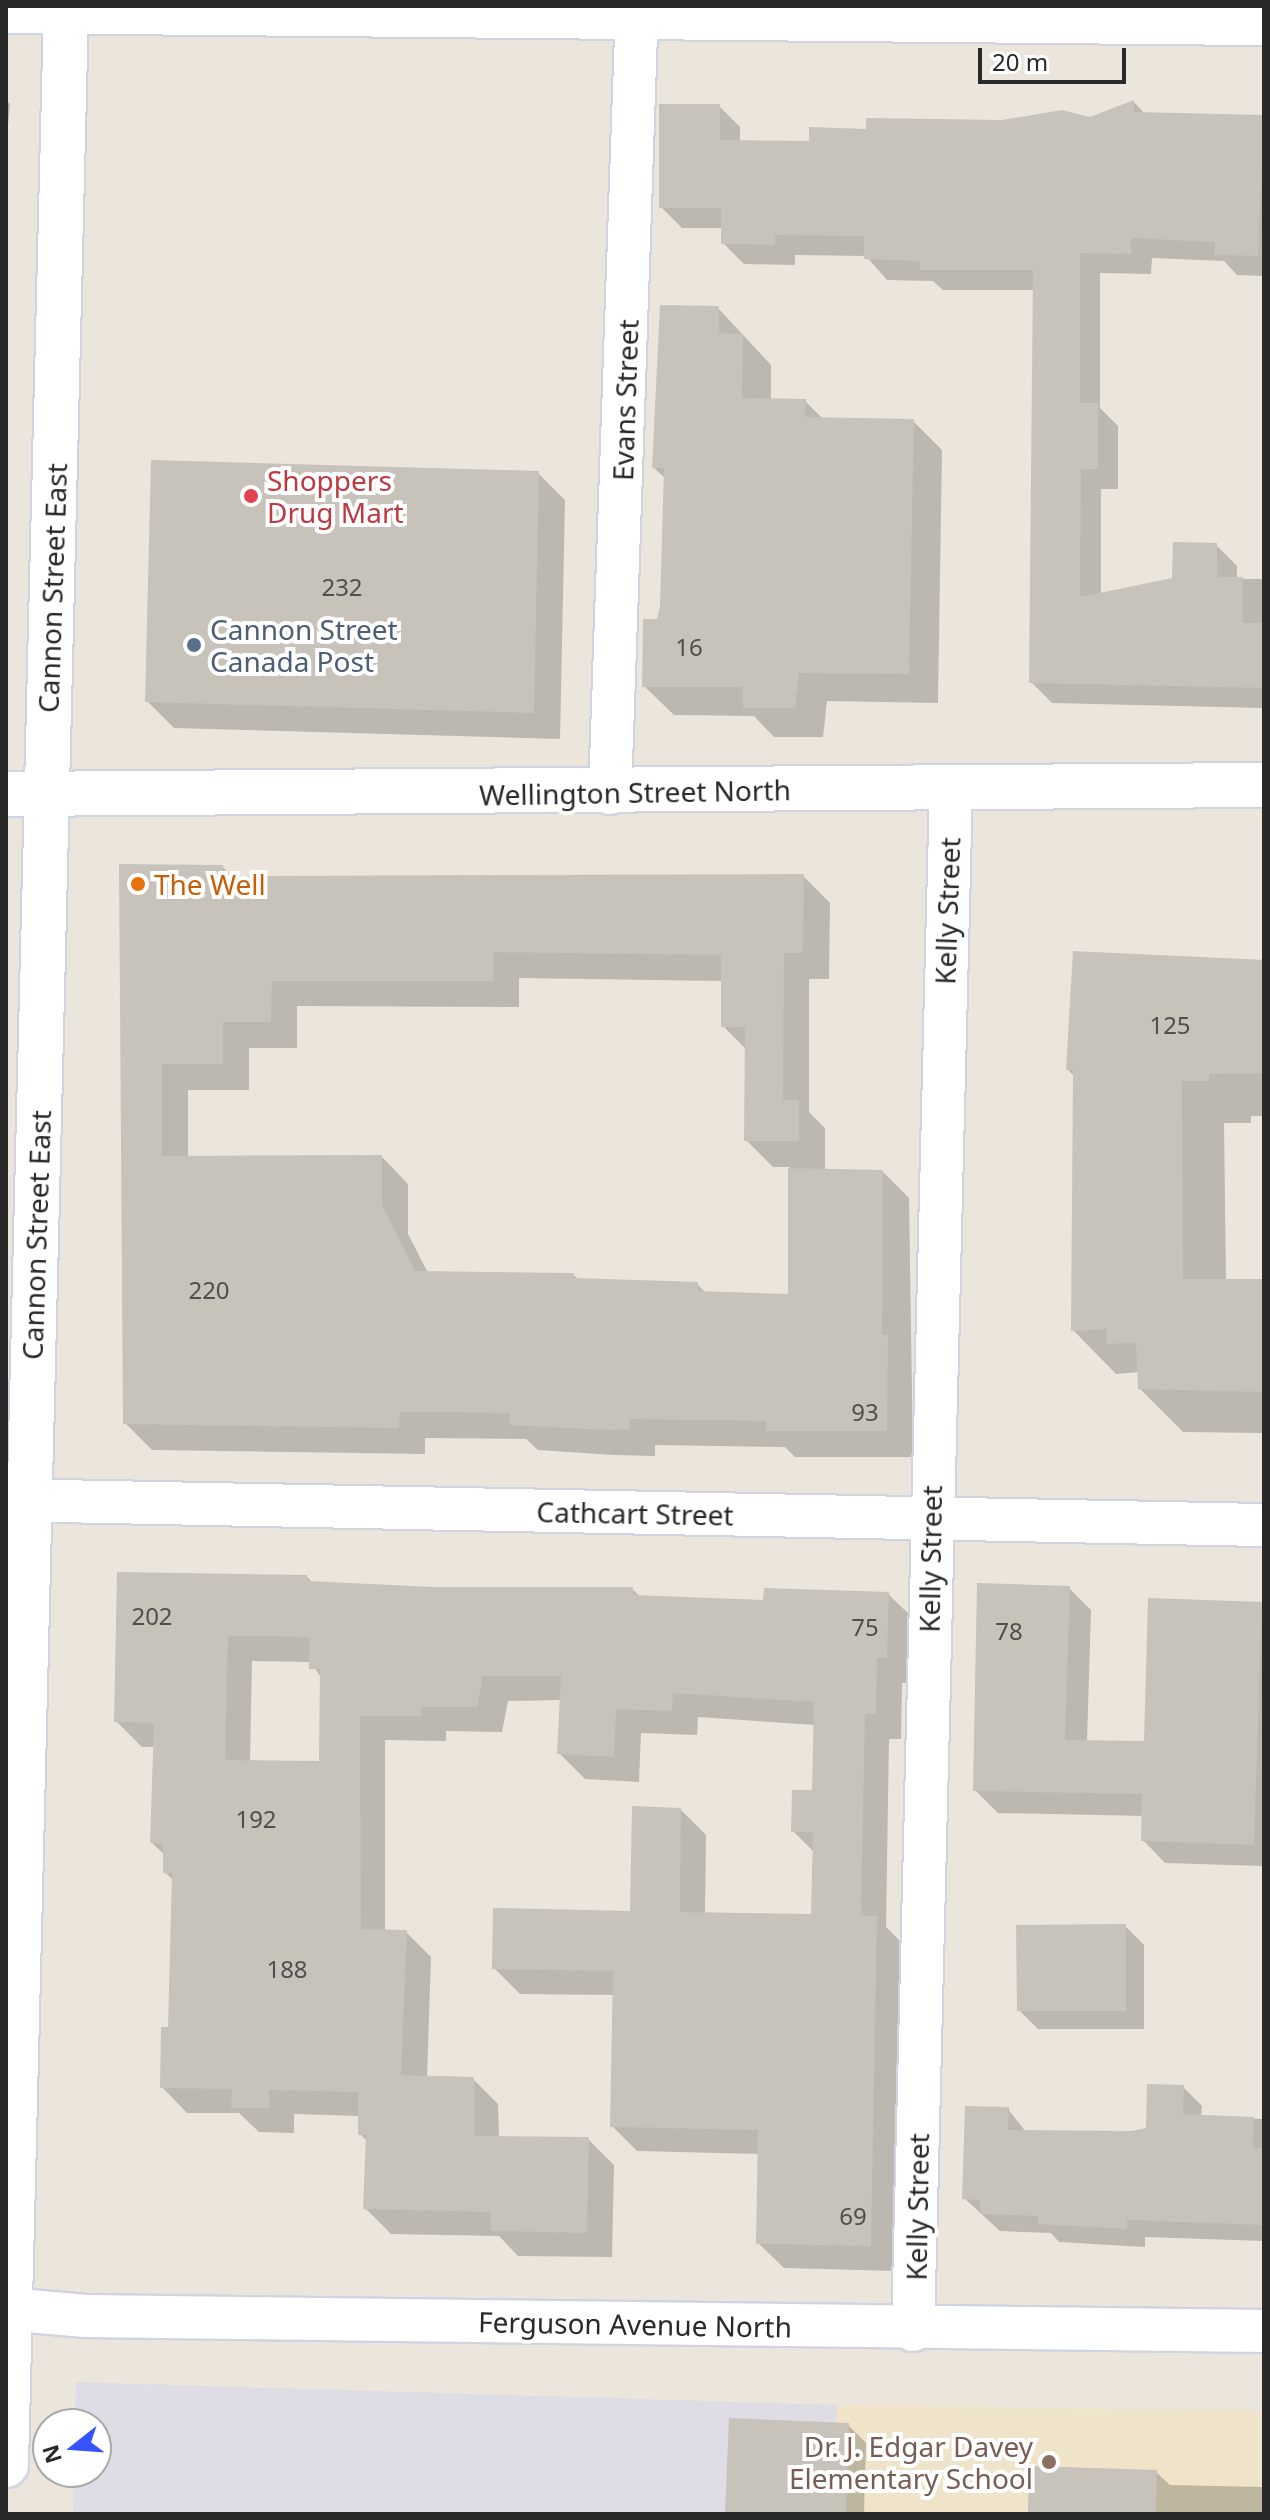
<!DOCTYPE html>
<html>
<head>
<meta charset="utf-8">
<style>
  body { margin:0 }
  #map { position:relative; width:1270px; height:2520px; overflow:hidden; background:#ece5db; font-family:"Noto Sans",sans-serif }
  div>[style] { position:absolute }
  .industrial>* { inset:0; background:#dedce4 }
  .education>* { inset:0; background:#efe4c9 }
  .shadow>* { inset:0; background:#0003 }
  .building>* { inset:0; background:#c7c2ba }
  .roads { filter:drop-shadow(2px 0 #d0d3e3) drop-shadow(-2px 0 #d0d3e3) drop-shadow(0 2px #d0d3e3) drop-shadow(0 -2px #d0d3e3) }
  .street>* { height:42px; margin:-21px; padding:0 21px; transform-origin:21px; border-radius:21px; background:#fff }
  .secondary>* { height:44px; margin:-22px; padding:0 22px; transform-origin:22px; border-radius:22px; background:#fff }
  .dots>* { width:22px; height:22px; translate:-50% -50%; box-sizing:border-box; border:4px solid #fff; border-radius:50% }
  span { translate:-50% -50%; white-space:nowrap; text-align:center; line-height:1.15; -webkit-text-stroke:8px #fff; paint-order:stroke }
  .number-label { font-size:24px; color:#504f4d }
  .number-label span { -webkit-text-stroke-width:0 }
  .street-label { font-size:28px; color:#292929 }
  .health-label { font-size:28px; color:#be3a42 }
  .left { translate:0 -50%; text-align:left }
  .service-label { font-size:28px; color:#4e5e75 }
  .food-label { font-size:28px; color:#c56008 }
  .education-label { font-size:28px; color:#785e54 }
  .right { translate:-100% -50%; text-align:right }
  .frame { position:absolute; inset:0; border:8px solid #292929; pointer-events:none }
  .north { position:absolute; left:32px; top:2408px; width:80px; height:80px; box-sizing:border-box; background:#fff; border:2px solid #a9a9a9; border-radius:50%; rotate:253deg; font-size:22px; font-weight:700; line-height:32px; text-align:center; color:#292929 }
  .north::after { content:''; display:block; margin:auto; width:28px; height:36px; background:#3553ff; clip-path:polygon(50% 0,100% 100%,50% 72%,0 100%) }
  .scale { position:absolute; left:978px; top:48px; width:148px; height:36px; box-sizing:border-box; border:4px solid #292929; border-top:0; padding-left:10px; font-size:24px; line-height:28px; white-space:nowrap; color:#292929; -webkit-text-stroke:6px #fff; paint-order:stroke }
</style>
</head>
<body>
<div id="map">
  <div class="industrial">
    <i style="clip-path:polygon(76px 2382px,837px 2405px,833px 2514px,73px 2514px,74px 2472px,96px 2472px,96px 2424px,75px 2424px)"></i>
  </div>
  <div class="education">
    <i style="clip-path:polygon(837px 2405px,1264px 2411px,1264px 2514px,833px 2514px)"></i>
  </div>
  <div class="shadow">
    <i style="clip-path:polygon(6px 100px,10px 104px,6px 148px)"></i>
    <i style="clip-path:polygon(1134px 102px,1145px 114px,1264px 116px,1264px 276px,1237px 275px,1224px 261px,1152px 258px,1151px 274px,1100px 273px,1100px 408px,1118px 426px,1118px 489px,1101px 489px,1101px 595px,1174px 579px,1216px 545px,1237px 566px,1237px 579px,1264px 579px,1264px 708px,1052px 703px,1031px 682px,1035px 290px,943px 290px,933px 281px,887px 280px,866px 256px,795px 255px,795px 265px,744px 264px,723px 243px,723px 228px,682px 228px,661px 207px,719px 106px,740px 127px,740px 142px,811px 143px,868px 131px,1090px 119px)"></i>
    <i style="clip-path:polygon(718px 308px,771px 365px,771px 400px,805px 401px,823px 419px,913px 421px,942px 450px,938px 703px,827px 701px,823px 737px,774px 737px,754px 716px,674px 715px,644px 686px,662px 607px,666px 479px,654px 468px)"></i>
    <i style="clip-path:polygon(538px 473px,565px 500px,560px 739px,174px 728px,147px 701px)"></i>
    <i style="clip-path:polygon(evenodd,121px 866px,223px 867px,233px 878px,803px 876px,830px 903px,829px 979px,809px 979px,809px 1112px,825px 1128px,825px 1171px,883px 1172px,909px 1198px,913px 1457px,795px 1457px,785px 1447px,655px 1445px,655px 1456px,614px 1455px,538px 1450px,526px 1439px,425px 1438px,425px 1454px,152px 1450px,125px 1423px,121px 866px,519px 978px,723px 981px,723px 1026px,747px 1050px,746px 1140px,773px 1167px,790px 1167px,790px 1296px,707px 1294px,697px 1284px,579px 1280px,574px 1275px,428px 1273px,408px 1234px,408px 1184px,382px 1157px,188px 1158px,188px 1090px,249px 1090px,249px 1048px,297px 1048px,297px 1006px,519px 1007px,519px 978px)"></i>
    <i style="clip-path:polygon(1264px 952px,1264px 1116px,1251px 1116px,1251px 1123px,1224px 1123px,1226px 1281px,1264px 1281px,1264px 1433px,1183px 1432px,1139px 1388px,1138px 1372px,1116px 1374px,1073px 1330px,1075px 1077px,1068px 1070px,1263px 962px)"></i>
    <i style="clip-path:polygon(evenodd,119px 1574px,307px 1577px,313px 1583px,433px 1589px,632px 1589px,641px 1597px,765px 1602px,888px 1594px,914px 1619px,912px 1683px,902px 1683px,901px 1739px,889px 1739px,886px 1927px,902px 1943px,896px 2271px,784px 2268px,758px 2243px,760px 2154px,637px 2151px,612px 2126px,614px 1995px,520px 1994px,494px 1968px,632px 1913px,681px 1810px,706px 1835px,705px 1914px,813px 1916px,815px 1853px,793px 1831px,814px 1792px,815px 1725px,698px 1717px,697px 1735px,641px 1733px,639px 1782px,585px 1779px,559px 1753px,562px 1700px,508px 1701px,502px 1732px,446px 1731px,446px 1741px,385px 1740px,385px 1931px,406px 1932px,431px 1957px,427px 2078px,473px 2079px,498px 2104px,499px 2138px,588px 2139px,614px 2165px,612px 2257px,518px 2256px,499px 2236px,391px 2234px,365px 2208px,368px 2142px,360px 2134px,360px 2116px,294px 2114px,294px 2133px,259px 2132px,239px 2113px,187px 2113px,162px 2087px,170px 2029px,174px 1881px,165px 1872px,165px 1855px,152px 1843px,155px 1747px,142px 1747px,116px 1721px,119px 1574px,252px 1661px,311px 1662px,322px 1679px,321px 1763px,250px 1762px,252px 1661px)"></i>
    <i style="clip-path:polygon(1069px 1588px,1091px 1610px,1087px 1742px,1146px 1743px,1261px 1604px,1264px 1607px,1264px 1866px,1165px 1863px,1143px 1840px,1144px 1816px,998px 1813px,975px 1790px)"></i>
    <i style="clip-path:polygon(1125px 1926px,1144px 1945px,1144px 2029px,1038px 2029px,1019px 2010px)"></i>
    <i style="clip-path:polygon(1183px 2087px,1202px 2106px,1201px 2117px,1264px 2119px,1264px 2241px,1145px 2237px,1145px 2247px,1059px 2242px,1051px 2233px,1000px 2231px,964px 2198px,1008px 2109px,1026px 2132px,1133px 2133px,1148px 2129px)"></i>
    <i style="clip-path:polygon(848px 2425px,866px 2443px,864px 2514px,727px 2514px)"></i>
    <i style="clip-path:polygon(1156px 2472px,1170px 2485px,1264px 2487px,1264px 2514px,1030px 2514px)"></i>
  </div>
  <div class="building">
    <i style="clip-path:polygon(1134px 100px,1134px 112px,1264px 115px,1258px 256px,1214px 255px,1215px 242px,1131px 238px,1131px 254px,1080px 253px,1080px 403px,1098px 403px,1098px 469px,1081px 469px,1080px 597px,1172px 578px,1173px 542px,1217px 543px,1217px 577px,1243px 577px,1243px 623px,1264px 623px,1264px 688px,1029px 683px,1033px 270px,920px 270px,920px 261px,864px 259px,864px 236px,775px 235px,775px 245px,721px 244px,721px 208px,659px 208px,659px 104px,720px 104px,720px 140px,809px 141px,809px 127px,866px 129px,866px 118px,1002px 120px,1062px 110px,1090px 117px)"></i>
    <i style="clip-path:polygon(660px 305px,719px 306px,719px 333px,743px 334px,742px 398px,806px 399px,805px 417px,914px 419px,909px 674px,799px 673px,795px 708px,743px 708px,743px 687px,642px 687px,643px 619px,657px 619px,660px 606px,664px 468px,652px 468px)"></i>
    <i style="clip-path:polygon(151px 460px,539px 471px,534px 713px,145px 702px)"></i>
    <i style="clip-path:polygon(119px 864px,223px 865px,223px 876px,804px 874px,803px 953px,784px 953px,783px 1100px,799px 1100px,799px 1141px,744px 1141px,745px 1027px,721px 1027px,721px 955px,493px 952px,493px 981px,272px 981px,271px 1022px,223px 1022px,223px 1064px,162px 1064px,162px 1156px,382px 1155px,382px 1205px,415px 1271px,574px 1273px,574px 1278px,698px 1282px,698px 1291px,788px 1294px,788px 1168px,883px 1170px,882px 1335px,888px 1335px,887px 1431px,766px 1431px,766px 1421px,630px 1419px,629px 1430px,586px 1429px,509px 1425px,510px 1413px,400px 1412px,399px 1428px,123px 1424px)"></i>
    <i style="clip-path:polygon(1073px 951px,1264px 960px,1264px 1073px,1209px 1074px,1209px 1081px,1182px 1081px,1183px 1279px,1264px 1279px,1264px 1392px,1138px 1389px,1136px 1343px,1107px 1344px,1106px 1329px,1071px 1331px,1073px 1070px,1066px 1070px)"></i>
    <i style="clip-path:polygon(evenodd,117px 1572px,307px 1575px,307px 1581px,433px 1587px,633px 1587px,633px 1595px,763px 1600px,764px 1588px,889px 1592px,887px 1658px,877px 1658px,876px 1714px,865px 1714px,861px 1915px,877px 1916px,871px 2246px,756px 2244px,758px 2130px,610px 2127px,613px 1971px,492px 1969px,493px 1908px,630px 1911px,632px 1806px,681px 1808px,680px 1912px,811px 1914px,813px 1832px,791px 1832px,792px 1790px,812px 1790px,814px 1702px,673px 1693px,672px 1711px,616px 1709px,614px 1757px,557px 1754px,561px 1676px,483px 1676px,477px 1707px,421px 1707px,421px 1716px,360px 1716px,361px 1929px,407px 1930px,401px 2075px,474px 2077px,475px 2136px,589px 2137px,587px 2233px,491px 2231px,491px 2212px,363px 2209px,366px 2135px,358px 2135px,358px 2092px,269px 2090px,269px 2108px,231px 2108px,232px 2089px,160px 2088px,161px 2027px,168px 2027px,172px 1873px,163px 1873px,163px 1844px,150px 1843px,154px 1723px,114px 1722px,117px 1572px,228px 1636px,309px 1637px,309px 1669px,320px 1669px,319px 1761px,225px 1760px,228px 1636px)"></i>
    <i style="clip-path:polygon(977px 1583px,1070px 1586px,1065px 1740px,1144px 1741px,1148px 1598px,1262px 1602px,1254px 1845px,1141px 1841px,1142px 1794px,973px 1791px)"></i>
    <i style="clip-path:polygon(1126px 1924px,1126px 2011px,1017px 2011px,1016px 1925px)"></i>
    <i style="clip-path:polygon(1147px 2084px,1184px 2085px,1183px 2114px,1254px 2117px,1253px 2148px,1264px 2148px,1264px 2225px,1127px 2220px,1127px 2229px,1038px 2224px,1038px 2216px,980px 2214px,980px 2200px,962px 2199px,965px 2106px,1009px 2107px,1008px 2130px,1132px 2131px,1146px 2128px)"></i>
    <i style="clip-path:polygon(729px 2418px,849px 2423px,846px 2514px,725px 2514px)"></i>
    <i style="clip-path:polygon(1029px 2466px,1157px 2470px,1156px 2514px,1028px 2514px)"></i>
  </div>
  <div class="roads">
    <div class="street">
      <i style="left:6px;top:12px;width:1258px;rotate:0.55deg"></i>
      <i style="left:610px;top:793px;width:787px;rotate:-88.04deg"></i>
      <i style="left:6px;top:1500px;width:1258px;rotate:1.14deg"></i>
      <i style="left:6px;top:2309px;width:80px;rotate:5deg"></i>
      <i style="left:86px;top:2316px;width:1178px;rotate:0.73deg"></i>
      <i style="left:913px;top:2330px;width:1542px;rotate:-88.59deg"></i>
    </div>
    <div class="secondary">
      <i style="left:6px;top:794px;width:1258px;rotate:-0.41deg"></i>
      <i style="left:6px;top:2465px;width:2460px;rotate:-88.6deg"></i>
    </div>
  </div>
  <div class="dots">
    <i style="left:251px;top:496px;background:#e0444e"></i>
    <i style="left:194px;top:645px;background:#5c6f8a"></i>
    <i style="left:138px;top:884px;background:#e8710a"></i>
    <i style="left:1049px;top:2462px;background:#8d6e63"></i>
  </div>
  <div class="number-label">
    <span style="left:342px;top:587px">232</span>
    <span style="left:689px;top:647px">16</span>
    <span style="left:1170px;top:1025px">125</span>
    <span style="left:209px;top:1290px">220</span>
    <span style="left:865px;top:1412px">93</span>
    <span style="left:152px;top:1616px">202</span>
    <span style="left:865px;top:1627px">75</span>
    <span style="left:1009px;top:1631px">78</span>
    <span style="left:256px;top:1819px">192</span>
    <span style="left:287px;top:1969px">188</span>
    <span style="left:853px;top:2216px">69</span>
  </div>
  <div class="street-label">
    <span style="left:625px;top:400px;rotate:-88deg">Evans Street</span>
    <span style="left:52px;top:588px;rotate:-88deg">Cannon Street East</span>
    <span style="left:635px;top:792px;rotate:-1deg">Wellington Street North</span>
    <span style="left:947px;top:911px;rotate:-88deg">Kelly Street</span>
    <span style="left:36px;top:1235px;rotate:-88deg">Cannon Street East</span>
    <span style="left:635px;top:1513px;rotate:1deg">Cathcart Street</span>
    <span style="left:930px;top:1559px;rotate:-89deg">Kelly Street</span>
    <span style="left:917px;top:2207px;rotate:-89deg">Kelly Street</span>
    <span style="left:635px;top:2324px;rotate:1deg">Ferguson Avenue North</span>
  </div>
  <div class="health-label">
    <span class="left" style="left:267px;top:496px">Shoppers<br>Drug Mart</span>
  </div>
  <div class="service-label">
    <span class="left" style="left:210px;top:645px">Cannon Street<br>Canada Post</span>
  </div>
  <div class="food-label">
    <span class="left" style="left:154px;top:884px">The Well</span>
  </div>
  <div class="education-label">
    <span class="right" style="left:1033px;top:2462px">Dr. J. Edgar Davey<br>Elementary School</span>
  </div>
  <div class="frame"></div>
  <div class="north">N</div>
  <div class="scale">20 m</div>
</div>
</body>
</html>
